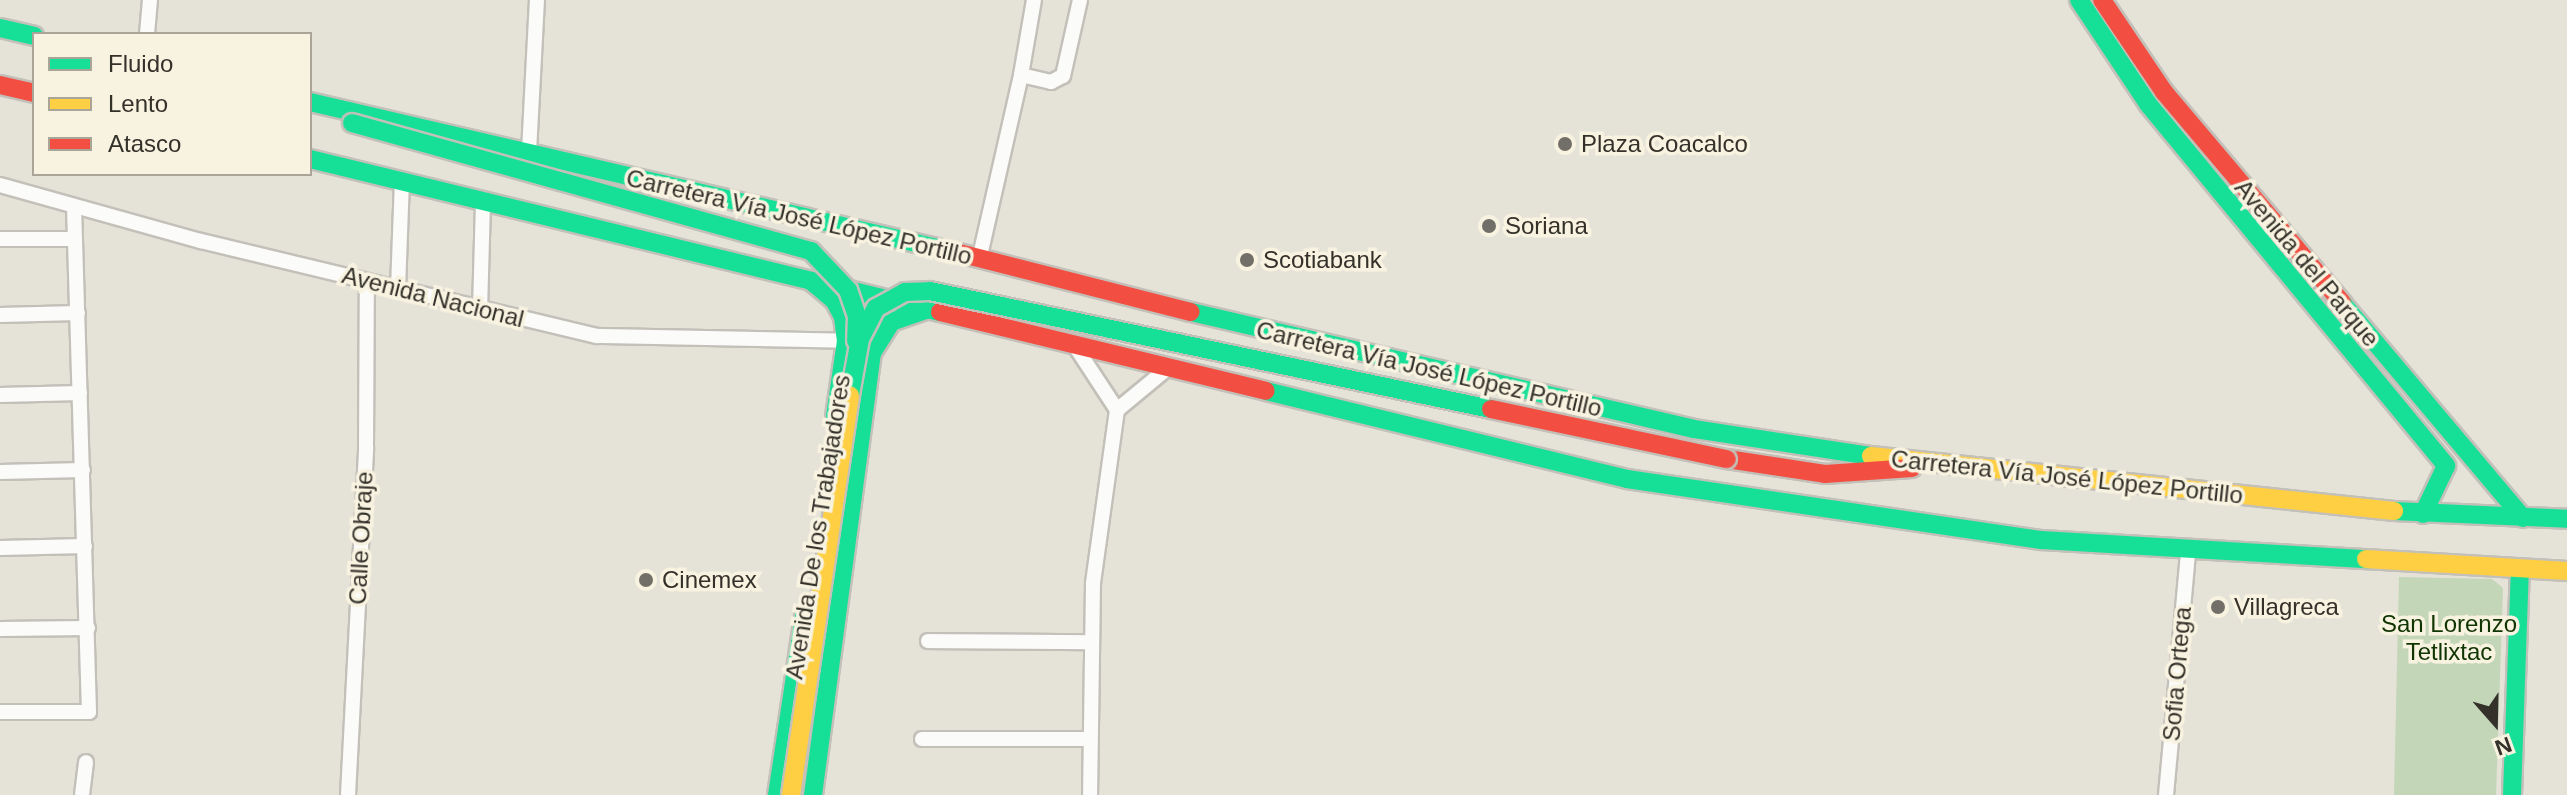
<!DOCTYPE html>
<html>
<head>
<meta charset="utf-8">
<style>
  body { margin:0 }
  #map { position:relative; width:2567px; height:795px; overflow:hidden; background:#e5e2d8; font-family:Arial,sans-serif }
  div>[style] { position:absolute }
  .green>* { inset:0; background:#c3d6b8 }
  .roads { filter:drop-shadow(2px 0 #c3c0b9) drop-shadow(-2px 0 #c3c0b9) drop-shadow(0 2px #c3c0b9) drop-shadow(0 -2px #c3c0b9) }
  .street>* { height:14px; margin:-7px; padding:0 7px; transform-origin:7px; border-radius:7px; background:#fbfbf9 }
  .fast>* { height:18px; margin:-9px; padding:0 9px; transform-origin:9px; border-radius:9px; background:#16e098 }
  .slow>* { height:18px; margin:-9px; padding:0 9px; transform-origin:9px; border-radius:9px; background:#ffcf43 }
  .jam>* { height:18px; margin:-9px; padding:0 9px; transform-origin:9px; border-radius:9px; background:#f24e42 }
  .bridges { filter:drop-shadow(2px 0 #c3c0b9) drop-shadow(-2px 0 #c3c0b9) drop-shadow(0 2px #c3c0b9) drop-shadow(0 -2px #c3c0b9) }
  .fast-bridge>* { height:18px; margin:-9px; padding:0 9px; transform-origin:9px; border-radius:9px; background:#16e098 }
  .slow-bridge>* { height:18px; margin:-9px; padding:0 9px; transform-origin:9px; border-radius:9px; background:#ffcf43 }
  .jam-bridge>* { height:18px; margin:-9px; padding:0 9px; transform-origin:9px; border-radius:9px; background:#f24e42 }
  .dots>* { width:22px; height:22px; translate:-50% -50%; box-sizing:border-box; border:4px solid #f8f3e0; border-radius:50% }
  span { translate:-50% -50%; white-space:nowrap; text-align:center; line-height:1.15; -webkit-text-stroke:7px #f8f3e0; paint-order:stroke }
  .poi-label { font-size:24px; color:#33312a }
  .left { translate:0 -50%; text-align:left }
  .street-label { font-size:24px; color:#33312a }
  .park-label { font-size:24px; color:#103503 }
  .legend { position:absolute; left:32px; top:32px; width:280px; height:144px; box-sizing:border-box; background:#f8f3e0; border:2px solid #a9a597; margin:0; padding:10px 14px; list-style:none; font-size:24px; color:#33312a }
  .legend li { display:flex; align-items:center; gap:16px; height:40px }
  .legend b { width:40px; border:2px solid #a9a597 }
  .north { position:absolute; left:2455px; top:683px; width:80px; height:80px; -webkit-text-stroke:6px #f8f3e0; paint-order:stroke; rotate:160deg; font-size:22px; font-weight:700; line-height:32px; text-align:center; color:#33312a }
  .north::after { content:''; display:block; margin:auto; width:28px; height:36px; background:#33312a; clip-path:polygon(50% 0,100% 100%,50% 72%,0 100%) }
</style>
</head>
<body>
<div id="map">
  <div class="green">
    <i style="clip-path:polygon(2399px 577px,2492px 579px,2503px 588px,2496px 795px,2394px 795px)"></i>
  </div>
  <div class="roads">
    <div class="street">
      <i style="left:147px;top:34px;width:34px;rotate:-85deg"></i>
      <i style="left:1021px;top:75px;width:76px;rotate:-80.2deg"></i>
      <i style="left:529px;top:152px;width:152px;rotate:-87deg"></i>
      <i style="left:0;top:185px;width:209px;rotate:15.6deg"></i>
      <i style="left:201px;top:241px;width:407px;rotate:13.5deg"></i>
      <i style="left:597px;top:336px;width:256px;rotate:1.1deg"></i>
      <i style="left:0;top:239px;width:75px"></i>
      <i style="left:979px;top:260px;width:190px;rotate:-77.2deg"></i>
      <i style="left:1021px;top:75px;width:31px;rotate:13deg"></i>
      <i style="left:1051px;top:82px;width:13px;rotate:-27deg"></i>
      <i style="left:1063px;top:76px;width:78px;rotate:-77.4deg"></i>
      <i style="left:398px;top:289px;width:108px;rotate:-87.9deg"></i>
      <i style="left:480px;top:310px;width:109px;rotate:-88.4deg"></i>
      <i style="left:0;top:315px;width:78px;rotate:-1.5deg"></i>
      <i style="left:1075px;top:346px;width:77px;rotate:56.7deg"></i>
      <i style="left:1117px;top:410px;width:176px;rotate:97.9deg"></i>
      <i style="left:1093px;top:584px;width:211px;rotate:90.8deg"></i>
      <i style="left:0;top:395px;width:80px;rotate:-1.4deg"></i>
      <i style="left:1117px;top:410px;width:67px;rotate:-39.6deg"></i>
      <i style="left:0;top:472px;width:83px;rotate:-1.4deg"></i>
      <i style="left:0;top:548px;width:85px;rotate:-1.3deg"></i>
      <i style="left:0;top:629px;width:88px;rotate:-0.7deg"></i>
      <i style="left:928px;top:641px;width:161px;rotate:0.4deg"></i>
      <i style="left:0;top:712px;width:89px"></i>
      <i style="left:89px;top:712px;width:506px;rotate:-91.7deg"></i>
      <i style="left:922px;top:739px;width:168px"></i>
      <i style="left:82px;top:795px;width:33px;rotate:-83deg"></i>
      <i style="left:348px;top:795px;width:348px;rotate:-87deg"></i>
      <i style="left:366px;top:447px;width:166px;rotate:-89.7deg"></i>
      <i style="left:2166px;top:795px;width:244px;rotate:-84.8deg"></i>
    </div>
    <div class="fast">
      <i style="left:2079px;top:0;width:125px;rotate:56.4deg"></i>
      <i style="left:2148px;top:104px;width:469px;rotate:50.5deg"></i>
      <i style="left:2446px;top:466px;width:53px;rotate:115.6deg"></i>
      <i style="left:0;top:28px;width:35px;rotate:13deg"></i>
      <i style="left:310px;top:102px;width:666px;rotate:13.1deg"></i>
      <i style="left:310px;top:159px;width:648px;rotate:13.65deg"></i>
      <i style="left:811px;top:281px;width:30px;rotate:40deg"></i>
      <i style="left:834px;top:300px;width:19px;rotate:62deg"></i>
      <i style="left:843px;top:317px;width:24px;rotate:83deg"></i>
      <i style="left:846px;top:341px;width:76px;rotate:98.3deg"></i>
      <i style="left:2342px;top:303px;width:281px;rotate:49.9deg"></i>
      <i style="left:1191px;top:312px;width:516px;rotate:13.09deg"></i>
      <i style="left:1694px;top:429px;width:179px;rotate:8.7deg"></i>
      <i style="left:1266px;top:391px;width:372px;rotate:13.7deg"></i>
      <i style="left:1627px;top:479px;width:419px;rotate:8.4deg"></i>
      <i style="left:2042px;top:540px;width:325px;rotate:3.4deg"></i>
      <i style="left:2394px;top:511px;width:173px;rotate:2.6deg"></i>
      <i style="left:777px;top:795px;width:181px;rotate:-81.4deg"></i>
      <i style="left:813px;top:795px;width:446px;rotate:-82.4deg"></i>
      <i style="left:872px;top:353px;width:36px;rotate:-58deg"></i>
      <i style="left:891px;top:322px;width:39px;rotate:-19deg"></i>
      <i style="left:2512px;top:795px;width:225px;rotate:-88deg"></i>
    </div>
    <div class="slow">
      <i style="left:1871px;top:456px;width:526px;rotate:6deg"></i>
      <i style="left:2366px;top:559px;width:201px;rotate:3.4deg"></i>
    </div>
    <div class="jam">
      <i style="left:2102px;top:0;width:111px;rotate:56deg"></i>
      <i style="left:2164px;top:92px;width:276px;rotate:49.8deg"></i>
      <i style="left:0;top:85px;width:35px;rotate:13deg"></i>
      <i style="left:959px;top:253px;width:239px;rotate:14.3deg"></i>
      <i style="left:940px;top:312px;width:335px;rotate:13.6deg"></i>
      <i style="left:1727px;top:459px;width:99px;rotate:8.7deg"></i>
      <i style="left:1825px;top:474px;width:87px;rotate:-3.9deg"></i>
    </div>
  </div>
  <div class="bridges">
    <div class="fast-bridge">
      <i style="left:352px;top:123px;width:477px;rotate:15.6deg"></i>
      <i style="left:811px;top:251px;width:54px;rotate:46.5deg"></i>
      <i style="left:848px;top:290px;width:28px;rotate:71deg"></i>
      <i style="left:857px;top:316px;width:25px;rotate:92deg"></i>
      <i style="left:850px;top:395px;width:57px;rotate:-79.9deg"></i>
      <i style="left:860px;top:339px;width:35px;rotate:-63deg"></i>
      <i style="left:876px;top:308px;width:33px;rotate:-29deg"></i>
      <i style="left:905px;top:292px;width:25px;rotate:-2deg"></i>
      <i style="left:930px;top:291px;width:573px;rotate:11.88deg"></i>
    </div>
    <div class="slow-bridge">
      <i style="left:791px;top:795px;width:404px;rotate:-81.6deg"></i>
    </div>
    <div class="jam-bridge">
      <i style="left:1491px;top:409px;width:241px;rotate:12deg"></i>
    </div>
  </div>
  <div class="dots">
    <i style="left:1565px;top:144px;background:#716f67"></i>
    <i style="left:1489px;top:226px;background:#716f67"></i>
    <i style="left:1247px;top:260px;background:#716f67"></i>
    <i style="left:646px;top:580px;background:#716f67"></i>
    <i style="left:2218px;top:607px;background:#716f67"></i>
  </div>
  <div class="poi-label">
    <span class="left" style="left:1581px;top:144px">Plaza Coacalco</span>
    <span class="left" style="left:1505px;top:226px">Soriana</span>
    <span class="left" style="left:1263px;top:260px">Scotiabank</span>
    <span class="left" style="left:662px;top:580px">Cinemex</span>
    <span class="left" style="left:2234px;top:607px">Villagreca</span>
  </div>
  <div class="street-label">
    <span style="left:799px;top:217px;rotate:13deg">Carretera Vía José López Portillo</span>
    <span style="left:2307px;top:263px;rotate:50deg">Avenida del Parque</span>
    <span style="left:433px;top:297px;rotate:14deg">Avenida Nacional</span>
    <span style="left:1429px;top:369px;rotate:13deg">Carretera Vía José López Portillo</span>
    <span style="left:2067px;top:477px;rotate:6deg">Carretera Vía José López Portillo</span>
    <span style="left:818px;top:527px;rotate:-81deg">Avenida De los Trabajadores</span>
    <span style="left:361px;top:538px;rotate:-87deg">Calle Obraje</span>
    <span style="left:2177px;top:674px;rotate:-85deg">Sofia Ortega</span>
  </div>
  <div class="park-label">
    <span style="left:2449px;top:638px">San Lorenzo<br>Tetlixtac</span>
  </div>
  <ul class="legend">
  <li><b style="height:10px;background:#16e098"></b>Fluido</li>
  <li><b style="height:10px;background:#ffcf43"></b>Lento</li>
  <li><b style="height:10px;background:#f24e42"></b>Atasco</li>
  </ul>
  <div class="north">N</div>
</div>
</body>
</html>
